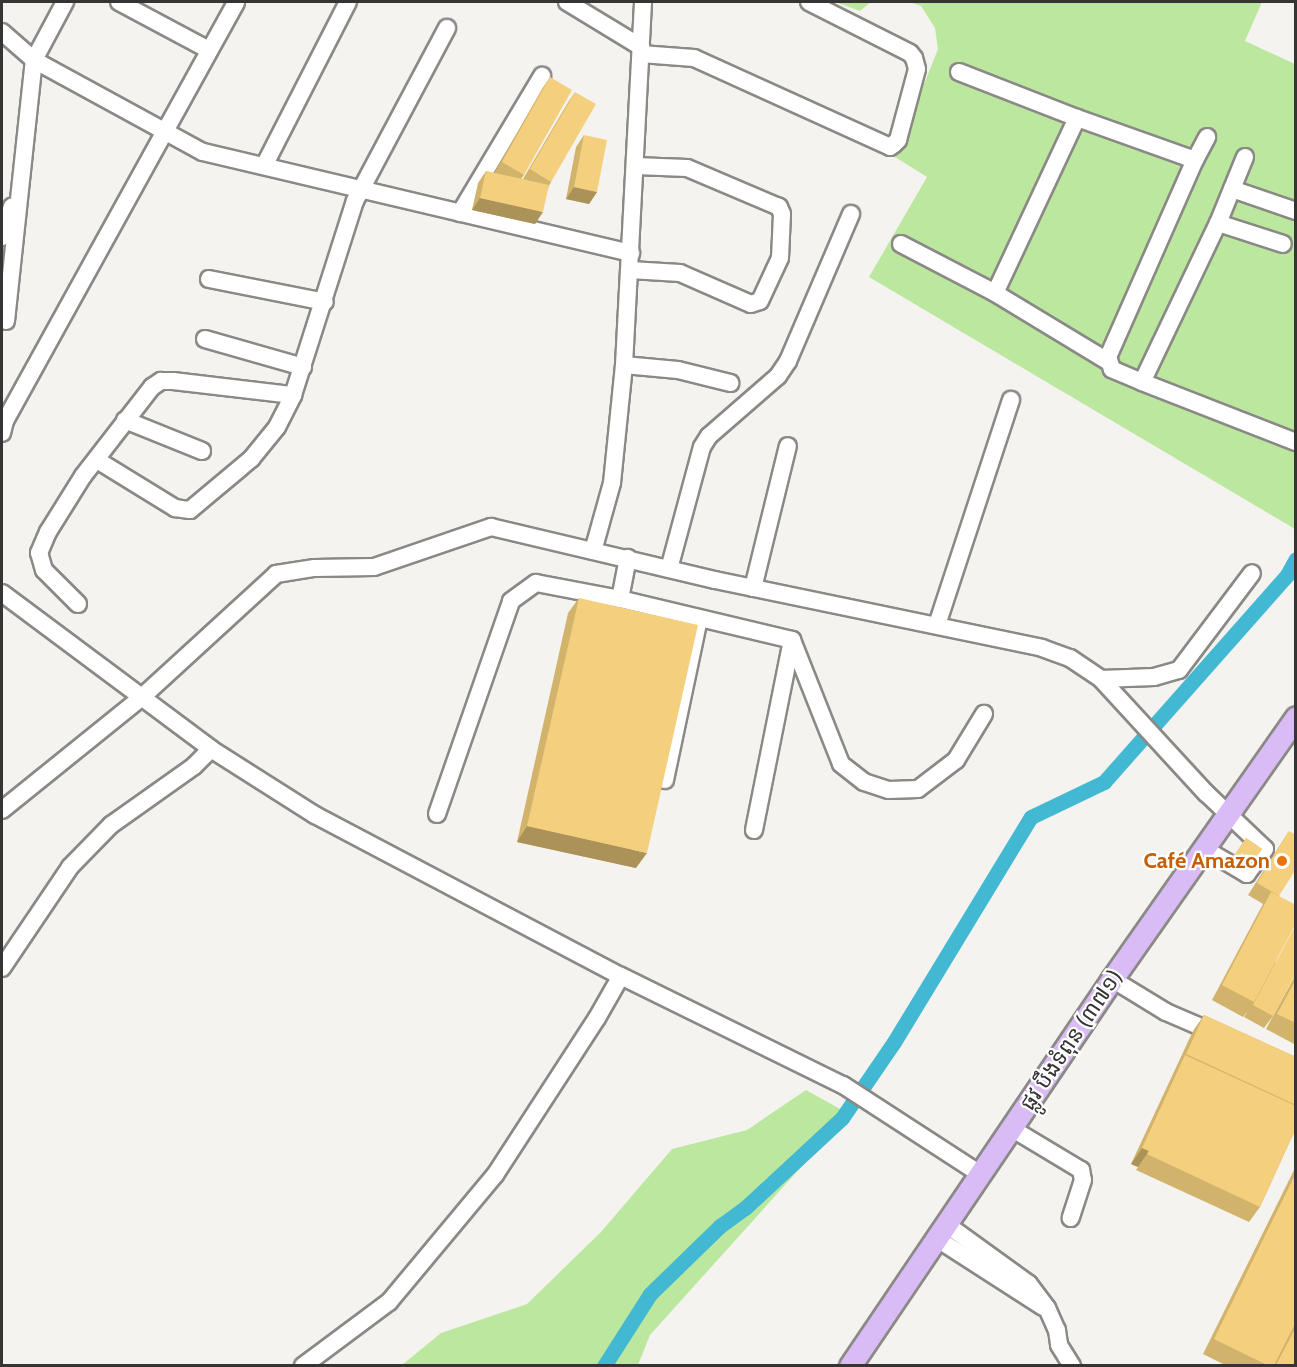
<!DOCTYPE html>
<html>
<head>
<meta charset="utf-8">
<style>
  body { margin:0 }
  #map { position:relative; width:1297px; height:1367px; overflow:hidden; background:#f5f3f0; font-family:Cabin,"Noto Sans Khmer",sans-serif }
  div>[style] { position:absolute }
  .green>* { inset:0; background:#bce79f }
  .canal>* { height:15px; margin:-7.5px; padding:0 7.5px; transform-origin:7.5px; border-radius:7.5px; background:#42b8d2 }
  .roads { filter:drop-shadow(2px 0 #8a8985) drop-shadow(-2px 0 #8a8985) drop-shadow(0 2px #8a8985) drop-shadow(0 -2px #8a8985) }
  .minor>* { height:16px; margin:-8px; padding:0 8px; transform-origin:8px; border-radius:8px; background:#fff }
  .major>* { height:21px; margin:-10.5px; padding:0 10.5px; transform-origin:10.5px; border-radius:10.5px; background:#d9bcf5 }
  .wall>* { inset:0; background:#d2b36c }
  .shaded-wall>* { inset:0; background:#ab9258 }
  .building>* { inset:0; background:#f4d07e }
  .dots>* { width:16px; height:16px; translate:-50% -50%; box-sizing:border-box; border:3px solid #fff; border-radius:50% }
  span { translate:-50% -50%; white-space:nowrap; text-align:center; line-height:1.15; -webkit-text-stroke:4.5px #fff; paint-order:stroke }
  .food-label { font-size:22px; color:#c56008; font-weight:700 }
  .right { translate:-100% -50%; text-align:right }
  .street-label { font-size:22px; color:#363534 }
  .frame { position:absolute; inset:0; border:3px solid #363534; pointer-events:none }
</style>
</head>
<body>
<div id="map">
  <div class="green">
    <i style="clip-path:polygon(835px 2px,871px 2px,860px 11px)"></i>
    <i style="clip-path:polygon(909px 2px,1262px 2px,1245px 41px,1295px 64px,1295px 529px,869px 277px,927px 177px,895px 157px,938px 49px,935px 28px,921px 6px)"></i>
    <i style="clip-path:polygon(806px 1090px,849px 1114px,650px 1335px,638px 1365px,402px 1365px,441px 1333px,527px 1304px,601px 1232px,672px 1149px,747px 1130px)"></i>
  </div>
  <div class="canal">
    <i style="left:604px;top:1366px;width:85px;rotate:-57.4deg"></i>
    <i style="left:650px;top:1294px;width:98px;rotate:-44.2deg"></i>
    <i style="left:720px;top:1226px;width:31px;rotate:-36deg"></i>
    <i style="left:745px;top:1208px;width:132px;rotate:-42.9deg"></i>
    <i style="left:842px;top:1118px;width:92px;rotate:-55.6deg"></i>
    <i style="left:894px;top:1042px;width:263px;rotate:-58.7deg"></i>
    <i style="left:1031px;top:817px;width:81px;rotate:-25.6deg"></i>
    <i style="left:1104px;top:782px;width:276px;rotate:-48.5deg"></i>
    <i style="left:1287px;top:575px;width:18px;rotate:-61deg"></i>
  </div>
  <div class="roads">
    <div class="minor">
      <i style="left:119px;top:2px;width:102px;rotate:28.1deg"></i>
      <i style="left:567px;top:2px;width:87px;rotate:31.3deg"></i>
      <i style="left:2px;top:32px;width:43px;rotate:41.2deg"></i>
      <i style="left:34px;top:60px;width:192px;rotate:28.6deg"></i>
      <i style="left:203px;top:152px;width:440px;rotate:13.3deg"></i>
      <i style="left:641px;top:54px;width:53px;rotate:4.3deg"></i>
      <i style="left:694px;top:58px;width:215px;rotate:24.4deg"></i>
      <i style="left:890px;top:147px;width:5px;rotate:-37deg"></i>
      <i style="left:894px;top:144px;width:6px;rotate:-45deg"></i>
      <i style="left:898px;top:140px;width:73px;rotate:-75deg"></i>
      <i style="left:917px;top:69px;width:11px;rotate:-105deg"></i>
      <i style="left:914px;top:58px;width:6px;rotate:-129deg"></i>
      <i style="left:910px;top:53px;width:113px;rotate:-153.2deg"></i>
      <i style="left:959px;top:72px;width:127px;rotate:21.3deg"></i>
      <i style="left:1077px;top:118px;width:193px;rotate:115.1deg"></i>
      <i style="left:1077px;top:118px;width:125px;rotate:19.6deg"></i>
      <i style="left:1245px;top:157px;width:71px;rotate:112.2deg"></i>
      <i style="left:1218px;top:223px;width:176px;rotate:115.5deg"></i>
      <i style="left:1142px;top:382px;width:165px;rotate:21.3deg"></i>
      <i style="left:264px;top:166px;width:184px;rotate:-62.9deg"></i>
      <i style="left:1232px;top:189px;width:68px;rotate:19deg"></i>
      <i style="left:460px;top:213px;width:160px;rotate:-59.1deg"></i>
      <i style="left:1218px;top:223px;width:68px;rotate:17.9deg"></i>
      <i style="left:2px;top:237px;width:32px;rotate:-72deg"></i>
      <i style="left:901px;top:244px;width:106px;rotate:27.5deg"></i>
      <i style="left:995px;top:293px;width:133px;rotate:31.2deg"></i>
      <i style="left:630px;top:270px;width:50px;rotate:3.4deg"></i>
      <i style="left:680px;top:273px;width:77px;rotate:23.6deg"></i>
      <i style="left:751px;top:304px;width:9px;rotate:-18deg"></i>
      <i style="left:760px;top:301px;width:47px;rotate:-65.1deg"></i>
      <i style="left:780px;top:258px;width:44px;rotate:-87.4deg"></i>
      <i style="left:782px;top:214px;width:8px;rotate:-113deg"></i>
      <i style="left:779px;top:207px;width:100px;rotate:-157deg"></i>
      <i style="left:687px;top:168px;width:52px;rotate:-177.8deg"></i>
      <i style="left:209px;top:279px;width:118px;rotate:11.2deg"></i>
      <i style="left:6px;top:321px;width:262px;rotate:-83.9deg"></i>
      <i style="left:34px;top:60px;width:66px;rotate:-61.9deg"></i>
      <i style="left:205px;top:339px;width:102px;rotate:15.9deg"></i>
      <i style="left:624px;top:365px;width:54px;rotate:5.3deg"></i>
      <i style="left:678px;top:370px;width:54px;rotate:14deg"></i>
      <i style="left:1142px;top:382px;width:33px;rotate:-157deg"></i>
      <i style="left:1112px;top:369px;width:13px;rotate:-108deg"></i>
      <i style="left:1108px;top:357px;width:215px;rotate:-66.2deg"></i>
      <i style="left:1195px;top:160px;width:26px;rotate:-62deg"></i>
      <i style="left:125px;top:420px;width:83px;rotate:21.9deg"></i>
      <i style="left:2px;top:433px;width:12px;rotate:-76deg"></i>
      <i style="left:5px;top:421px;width:478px;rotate:-61.1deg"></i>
      <i style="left:97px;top:460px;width:92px;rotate:31.6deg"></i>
      <i style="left:175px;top:508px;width:15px;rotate:8deg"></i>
      <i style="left:190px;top:510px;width:80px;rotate:-39.9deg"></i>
      <i style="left:251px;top:459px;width:41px;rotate:-50.9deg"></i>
      <i style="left:277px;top:427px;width:36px;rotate:-63deg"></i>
      <i style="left:293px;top:395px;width:204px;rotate:-72.3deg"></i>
      <i style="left:355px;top:201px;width:196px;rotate:-62deg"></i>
      <i style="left:593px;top:551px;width:71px;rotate:-74.4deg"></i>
      <i style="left:612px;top:483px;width:119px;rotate:-84.2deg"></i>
      <i style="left:624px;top:365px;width:363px;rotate:-87deg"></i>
      <i style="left:669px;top:569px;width:126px;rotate:-74.9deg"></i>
      <i style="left:702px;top:447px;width:13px;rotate:-58deg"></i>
      <i style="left:709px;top:436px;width:91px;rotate:-41deg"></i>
      <i style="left:778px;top:376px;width:18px;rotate:-56deg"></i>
      <i style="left:788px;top:361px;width:160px;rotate:-66.8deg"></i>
      <i style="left:753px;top:588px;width:146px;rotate:-76.2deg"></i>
      <i style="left:2px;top:593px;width:261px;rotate:36.7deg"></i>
      <i style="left:211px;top:749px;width:123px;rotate:32.4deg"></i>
      <i style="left:315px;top:815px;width:346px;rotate:27.8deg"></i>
      <i style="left:621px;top:976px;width:247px;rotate:26.2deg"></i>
      <i style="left:843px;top:1085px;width:163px;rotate:33deg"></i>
      <i style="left:620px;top:599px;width:42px;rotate:-79deg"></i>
      <i style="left:78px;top:604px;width:48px;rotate:-135deg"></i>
      <i style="left:44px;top:570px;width:18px;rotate:-106deg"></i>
      <i style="left:39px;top:553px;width:23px;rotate:-67deg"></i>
      <i style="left:48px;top:532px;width:66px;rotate:-58deg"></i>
      <i style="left:83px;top:476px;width:113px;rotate:-52.2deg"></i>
      <i style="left:152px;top:387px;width:11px;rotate:-34deg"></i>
      <i style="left:161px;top:381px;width:12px"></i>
      <i style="left:173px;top:381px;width:121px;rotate:6.7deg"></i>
      <i style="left:937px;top:625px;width:237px;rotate:-71.8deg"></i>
      <i style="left:1101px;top:679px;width:53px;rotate:-2.2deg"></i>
      <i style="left:1154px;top:677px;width:26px;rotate:-16deg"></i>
      <i style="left:1179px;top:670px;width:121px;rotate:-53deg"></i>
      <i style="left:665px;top:780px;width:165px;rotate:-78.1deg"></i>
      <i style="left:2px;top:810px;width:180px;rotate:-38.9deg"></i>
      <i style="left:142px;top:697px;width:182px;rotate:-42.5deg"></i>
      <i style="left:276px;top:574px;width:39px;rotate:-9deg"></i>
      <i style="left:315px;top:568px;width:59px;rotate:-1deg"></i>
      <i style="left:374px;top:567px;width:124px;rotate:-18.9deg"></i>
      <i style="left:491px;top:527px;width:230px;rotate:13.3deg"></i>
      <i style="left:715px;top:580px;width:334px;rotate:11.7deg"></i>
      <i style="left:1042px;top:648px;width:30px;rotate:20deg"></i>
      <i style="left:1070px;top:658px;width:37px;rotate:34deg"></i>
      <i style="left:1101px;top:679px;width:155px;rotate:47.4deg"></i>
      <i style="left:1206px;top:793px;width:81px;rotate:43.5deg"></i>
      <i style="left:1265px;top:849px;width:31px;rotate:126deg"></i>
      <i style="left:1247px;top:874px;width:51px;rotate:-149.4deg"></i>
      <i style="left:437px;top:814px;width:225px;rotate:-70.8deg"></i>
      <i style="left:511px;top:601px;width:31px;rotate:-36deg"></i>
      <i style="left:536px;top:583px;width:86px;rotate:10.8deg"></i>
      <i style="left:620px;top:599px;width:177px;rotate:13.4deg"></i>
      <i style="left:792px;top:640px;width:133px;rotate:68.4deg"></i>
      <i style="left:841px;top:764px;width:29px;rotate:38deg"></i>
      <i style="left:864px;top:782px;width:26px;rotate:18deg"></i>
      <i style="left:889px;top:790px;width:29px;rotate:-2deg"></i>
      <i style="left:918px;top:789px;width:48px;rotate:-37.3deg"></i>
      <i style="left:956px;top:760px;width:54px;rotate:-58.7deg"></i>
      <i style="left:754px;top:830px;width:194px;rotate:-78.7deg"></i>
      <i style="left:2px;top:968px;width:122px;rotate:-56deg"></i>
      <i style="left:70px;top:867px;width:59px;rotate:-45.7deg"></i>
      <i style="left:111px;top:825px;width:102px;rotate:-35.4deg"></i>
      <i style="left:194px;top:766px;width:24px;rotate:-45deg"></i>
      <i style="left:1112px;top:979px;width:63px;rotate:31.4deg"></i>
      <i style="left:1166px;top:1012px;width:56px;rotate:23.3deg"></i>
      <i style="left:1011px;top:1128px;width:82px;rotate:31deg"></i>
      <i style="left:1081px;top:1170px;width:10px;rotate:79deg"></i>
      <i style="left:1083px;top:1180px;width:40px;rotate:108deg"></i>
      <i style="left:946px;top:1224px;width:102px;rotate:35.9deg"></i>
      <i style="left:1029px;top:1284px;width:30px;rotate:53deg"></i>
      <i style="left:1047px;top:1308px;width:24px;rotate:66deg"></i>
      <i style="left:1057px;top:1330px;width:15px;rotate:82deg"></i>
      <i style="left:1059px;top:1345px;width:25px;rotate:58deg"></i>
      <i style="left:936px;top:1238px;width:127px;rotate:32.8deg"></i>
      <i style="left:303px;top:1366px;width:107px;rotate:-36.7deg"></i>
      <i style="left:389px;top:1302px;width:165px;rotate:-50.2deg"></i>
      <i style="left:495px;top:1175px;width:187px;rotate:-57deg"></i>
      <i style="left:597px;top:1018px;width:48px;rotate:-60.3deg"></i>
    </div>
    <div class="major">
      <i style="left:850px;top:1366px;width:467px;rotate:-55.9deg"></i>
      <i style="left:1112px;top:979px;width:320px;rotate:-54.9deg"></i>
    </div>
  </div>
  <div class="wall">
    <i style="clip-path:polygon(550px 77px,524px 175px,521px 179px,523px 179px,567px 104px,575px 92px,551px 182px,549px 186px,535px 224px,472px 210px,478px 183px,486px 171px,494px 173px,542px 89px)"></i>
    <i style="clip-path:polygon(584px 135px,597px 192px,589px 204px,566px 199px,576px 147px)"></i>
    <i style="clip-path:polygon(579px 598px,636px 868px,517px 842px,568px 613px)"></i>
    <i style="clip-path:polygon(1289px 831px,1279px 896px,1273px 1016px,1264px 1028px,1244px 1017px,1248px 1011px,1243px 1017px,1212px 1000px,1263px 904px,1248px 895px)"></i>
    <i style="clip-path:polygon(1246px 838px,1262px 849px,1247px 870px,1232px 859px)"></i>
    <i style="clip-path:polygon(1296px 974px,1296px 1045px,1266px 1029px)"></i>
    <i style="clip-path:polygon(1204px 1015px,1296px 1057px,1296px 1128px,1260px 1207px,1249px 1222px,1136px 1170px,1138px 1167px,1131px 1164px,1193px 1031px)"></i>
    <i style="clip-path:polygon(1296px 1166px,1296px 1365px,1225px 1365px,1203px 1354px)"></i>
  </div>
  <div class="shaded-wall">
    <i style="clip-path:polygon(574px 187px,597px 192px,589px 204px,566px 199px)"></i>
    <i style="clip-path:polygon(480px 198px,543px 212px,535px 224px,472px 210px)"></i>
    <i style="clip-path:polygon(527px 826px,647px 853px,636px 868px,517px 842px)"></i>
    <i style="clip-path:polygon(1142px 1148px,1149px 1151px,1138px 1167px,1131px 1164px)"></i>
  </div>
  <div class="building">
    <i style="clip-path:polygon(550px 77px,572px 90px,524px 175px,502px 162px)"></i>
    <i style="clip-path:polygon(575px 92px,596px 104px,551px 182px,530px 169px)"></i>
    <i style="clip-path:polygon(584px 135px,607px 140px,597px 192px,574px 187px)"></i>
    <i style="clip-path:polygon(486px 171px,549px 185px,543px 212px,480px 198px)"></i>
    <i style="clip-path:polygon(579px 598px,698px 625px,647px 853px,527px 826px)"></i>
    <i style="clip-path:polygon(1289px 831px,1296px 835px,1296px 869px,1279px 896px,1257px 883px)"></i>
    <i style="clip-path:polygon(1246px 838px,1262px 849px,1250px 866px,1235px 855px)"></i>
    <i style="clip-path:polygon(1271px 892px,1296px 905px,1296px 923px,1254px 1002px,1222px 985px)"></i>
    <i style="clip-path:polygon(1296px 924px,1296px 973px,1273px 1016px,1253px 1005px)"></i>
    <i style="clip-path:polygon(1296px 979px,1296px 1023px,1277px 1014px)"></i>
    <i style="clip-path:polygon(1204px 1015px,1296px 1057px,1296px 1105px,1186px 1054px)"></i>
    <i style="clip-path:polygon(1185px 1055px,1296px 1106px,1296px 1128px,1260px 1207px,1147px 1154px,1149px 1151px,1142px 1148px)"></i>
    <i style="clip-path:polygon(1296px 1173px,1296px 1322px,1274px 1365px,1267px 1365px,1214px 1339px)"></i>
    <i style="clip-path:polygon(1296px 1327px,1296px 1365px,1276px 1365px)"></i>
  </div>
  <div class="dots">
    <i style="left:1282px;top:861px;background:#e8710a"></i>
  </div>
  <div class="food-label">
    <span class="right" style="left:1270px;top:861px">Café Amazon</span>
  </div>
  <div class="street-label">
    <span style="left:1071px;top:1040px;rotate:-56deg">ផ្លូវ បឹងទំពុន (៣៧១)</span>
  </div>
  <div class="frame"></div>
</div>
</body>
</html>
